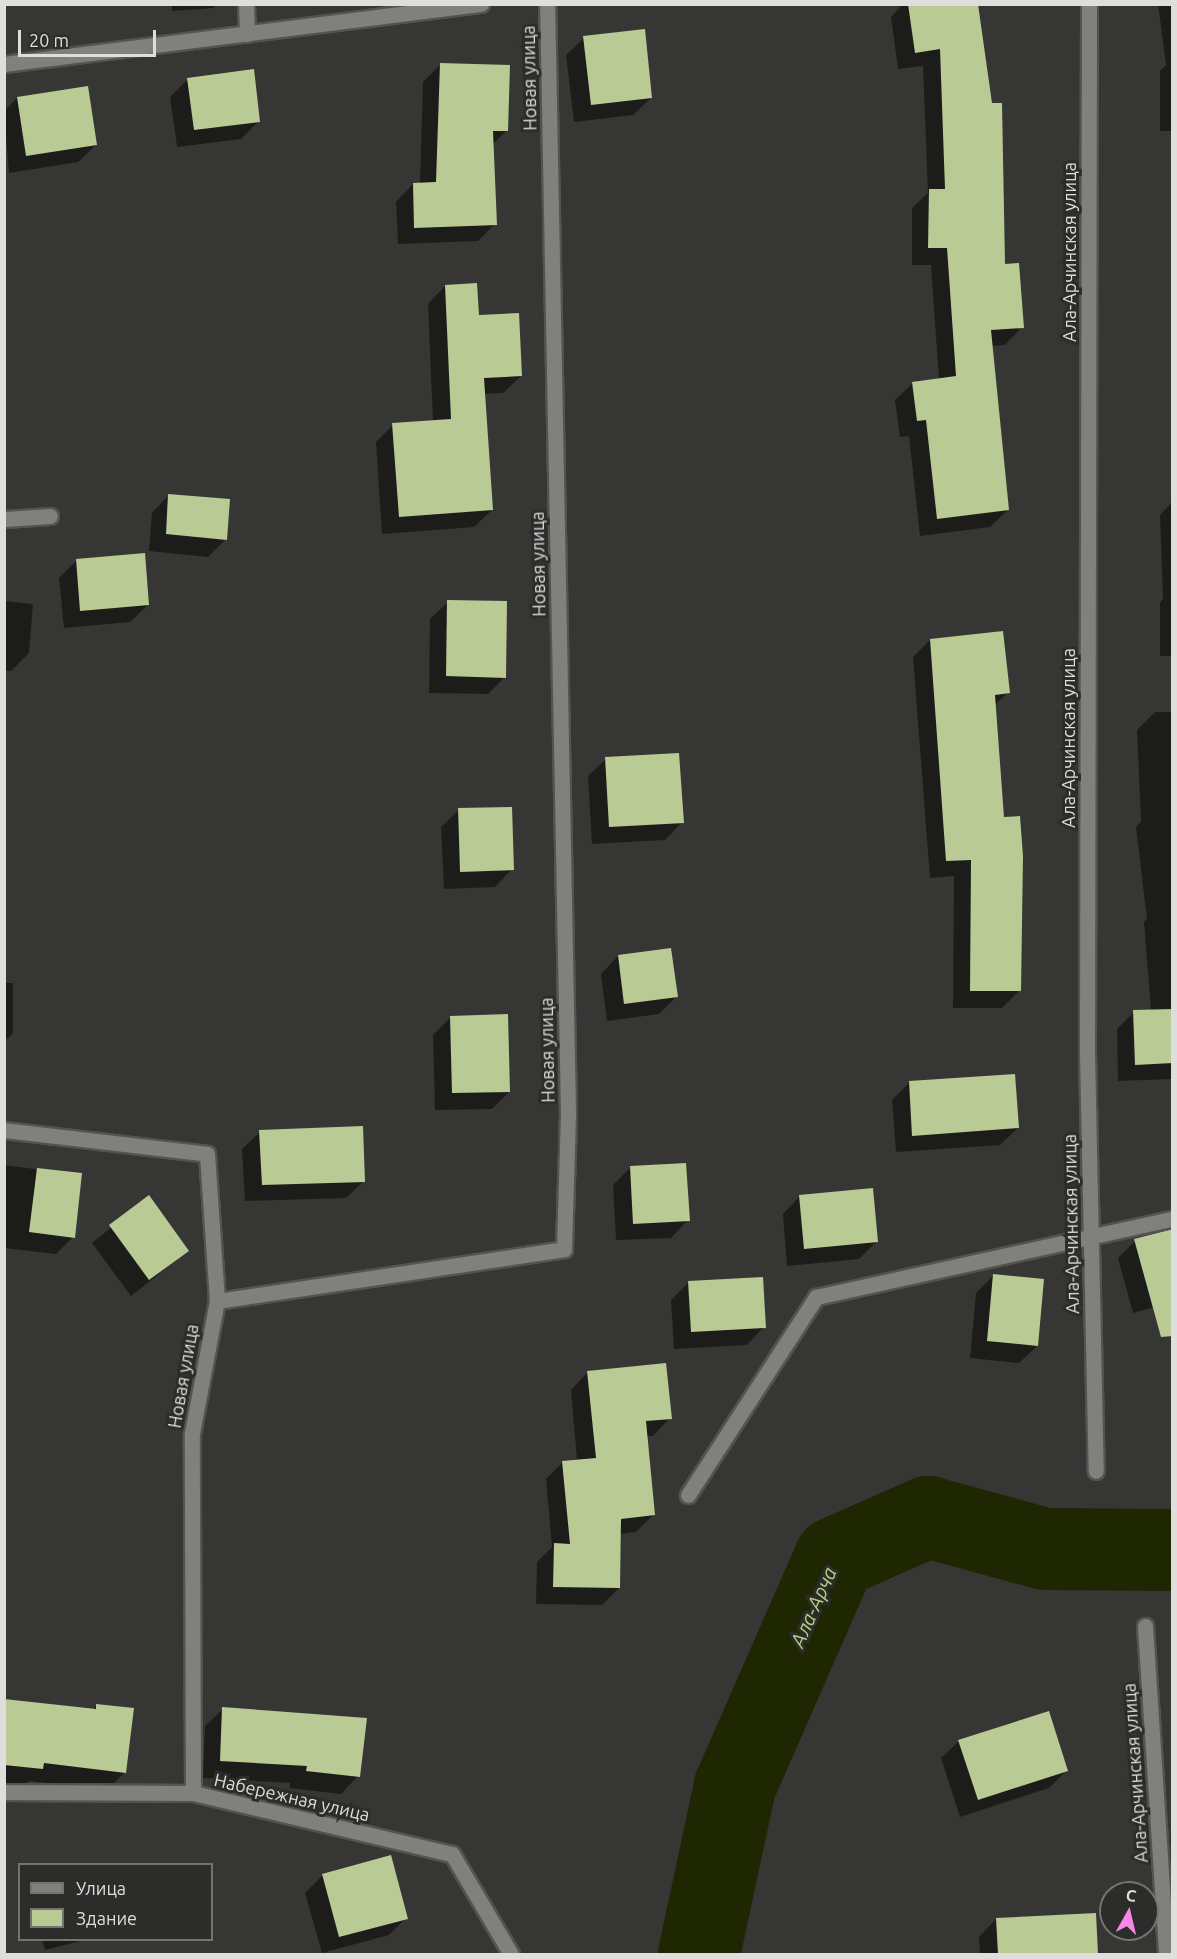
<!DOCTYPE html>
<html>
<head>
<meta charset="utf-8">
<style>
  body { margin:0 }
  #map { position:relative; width:1177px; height:1959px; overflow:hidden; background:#363734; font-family:Ubuntu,sans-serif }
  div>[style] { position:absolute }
  .shadow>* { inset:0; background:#0007 }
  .river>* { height:82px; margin:-41px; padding:0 41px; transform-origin:41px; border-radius:41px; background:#1e2702 }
  .building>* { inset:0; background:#b9ca94 }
  .roads { filter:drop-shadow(2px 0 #535451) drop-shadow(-2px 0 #535451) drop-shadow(0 2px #535451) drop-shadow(0 -2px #535451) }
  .service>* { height:15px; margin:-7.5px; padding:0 7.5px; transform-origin:7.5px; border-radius:7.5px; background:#80817d }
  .minor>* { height:15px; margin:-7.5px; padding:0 7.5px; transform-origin:7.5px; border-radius:7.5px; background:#80817d }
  span { translate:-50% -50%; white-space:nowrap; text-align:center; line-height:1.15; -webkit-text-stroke:6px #2c2d2a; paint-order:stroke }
  .street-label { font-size:18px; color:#dedfdd }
  .water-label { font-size:20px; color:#bad184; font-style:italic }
  .frame { position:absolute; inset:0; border:6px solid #dedfdd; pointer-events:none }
  .legend { position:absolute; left:18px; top:1863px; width:195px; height:78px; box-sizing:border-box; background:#2c2d2a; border:2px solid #737472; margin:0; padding:8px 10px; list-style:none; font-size:18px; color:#dedfdd }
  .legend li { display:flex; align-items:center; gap:12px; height:30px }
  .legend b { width:30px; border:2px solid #737472 }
  .north { position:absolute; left:1099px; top:1881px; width:60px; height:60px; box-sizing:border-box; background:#2c2d2a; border:2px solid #737472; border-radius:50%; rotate:8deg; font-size:16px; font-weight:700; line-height:24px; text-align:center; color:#dedfdd }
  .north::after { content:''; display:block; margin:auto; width:21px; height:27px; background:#f987e9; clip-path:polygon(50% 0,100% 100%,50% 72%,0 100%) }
  .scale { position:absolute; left:18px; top:30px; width:138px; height:27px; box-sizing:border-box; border:3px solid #dedfdd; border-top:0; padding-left:8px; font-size:18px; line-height:21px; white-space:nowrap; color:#dedfdd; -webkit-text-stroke:4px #2c2d2a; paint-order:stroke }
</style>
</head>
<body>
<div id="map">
  <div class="shadow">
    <i style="clip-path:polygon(172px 4px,217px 4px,213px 8px,172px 11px)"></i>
    <i style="clip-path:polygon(903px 4px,976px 4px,1004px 266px,1022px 327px,1005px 345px,991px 346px,1008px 510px,990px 527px,920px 536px,909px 436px,900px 437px,895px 400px,913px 383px,939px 380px,931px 265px,912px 265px,912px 208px,928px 193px,923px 66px,898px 69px,891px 17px)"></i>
    <i style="clip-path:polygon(1158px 4px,1172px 4px,1172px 131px,1160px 131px,1160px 71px,1166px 65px)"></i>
    <i style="clip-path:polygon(584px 38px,651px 98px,633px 115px,574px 122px,566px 55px)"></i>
    <i style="clip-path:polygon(440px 65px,506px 131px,492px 145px,495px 224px,478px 241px,398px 244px,396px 202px,413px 184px,420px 184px,423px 82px)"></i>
    <i style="clip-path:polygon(188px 79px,259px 121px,241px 139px,177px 147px,170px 97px)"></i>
    <i style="clip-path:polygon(17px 98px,96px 145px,78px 162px,9px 173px,4px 111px)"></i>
    <i style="clip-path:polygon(1172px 281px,1172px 333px,1171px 333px,1171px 283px)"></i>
    <i style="clip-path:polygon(445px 286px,521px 376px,503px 393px,483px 394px,492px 510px,474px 527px,382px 534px,376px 442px,393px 425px,433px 422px,428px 304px)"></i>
    <i style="clip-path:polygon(169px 495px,226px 539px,208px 557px,149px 551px,152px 513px)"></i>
    <i style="clip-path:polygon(1172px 502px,1172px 656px,1160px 656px,1160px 603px,1163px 599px,1160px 515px)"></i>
    <i style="clip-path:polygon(77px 560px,148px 605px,130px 622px,64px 628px,59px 578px)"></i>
    <i style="clip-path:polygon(4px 601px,33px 604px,29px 653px,11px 671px,4px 670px)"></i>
    <i style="clip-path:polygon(448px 602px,505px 677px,488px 694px,429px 693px,430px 619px)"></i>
    <i style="clip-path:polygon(930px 640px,1008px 692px,994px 706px,1019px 991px,1002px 1008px,953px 1008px,954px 876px,930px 878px,913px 657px)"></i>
    <i style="clip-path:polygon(1155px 712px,1172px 712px,1172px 1079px,1118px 1081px,1117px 1029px,1134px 1012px,1151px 1011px,1144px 922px,1147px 919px,1136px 827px,1141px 822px,1137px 730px)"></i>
    <i style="clip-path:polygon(606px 759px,682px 822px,665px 840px,592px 844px,588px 776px)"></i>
    <i style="clip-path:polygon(459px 810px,512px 869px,495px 887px,444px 889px,441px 827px)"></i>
    <i style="clip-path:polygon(618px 956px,676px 997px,659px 1014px,607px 1021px,601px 974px)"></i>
    <i style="clip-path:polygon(4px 983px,13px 983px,13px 1033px,4px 1042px)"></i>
    <i style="clip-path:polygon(450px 1018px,509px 1092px,492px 1109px,435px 1110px,433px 1035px)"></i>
    <i style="clip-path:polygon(909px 1083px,1018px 1128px,1000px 1145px,896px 1152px,892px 1100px)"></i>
    <i style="clip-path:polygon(260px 1132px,364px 1181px,346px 1198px,245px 1201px,242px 1149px)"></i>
    <i style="clip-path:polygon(4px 1165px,81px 1175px,73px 1237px,56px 1254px,4px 1248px)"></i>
    <i style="clip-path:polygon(630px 1168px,688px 1220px,671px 1238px,616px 1240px,613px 1185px)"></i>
    <i style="clip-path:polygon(800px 1196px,877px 1241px,859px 1259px,787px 1266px,783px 1214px)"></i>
    <i style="clip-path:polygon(149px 1197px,188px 1251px,131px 1296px,92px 1243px)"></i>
    <i style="clip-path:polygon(1135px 1241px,1172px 1302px,1133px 1313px,1118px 1258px)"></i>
    <i style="clip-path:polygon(994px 1275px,1037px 1346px,1019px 1363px,970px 1358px,976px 1293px)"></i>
    <i style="clip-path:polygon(689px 1282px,764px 1327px,747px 1345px,674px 1349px,671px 1300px)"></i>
    <i style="clip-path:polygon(588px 1372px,670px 1418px,653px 1436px,646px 1436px,653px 1515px,636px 1532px,620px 1534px,619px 1588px,602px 1605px,536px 1604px,537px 1562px,552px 1547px,546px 1479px,563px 1462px,577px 1461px,571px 1390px)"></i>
    <i style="clip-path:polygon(4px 1700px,92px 1710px,97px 1705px,124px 1773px,107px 1790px,29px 1781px,24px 1785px,4px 1783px)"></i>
    <i style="clip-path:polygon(223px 1709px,358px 1776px,341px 1794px,290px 1788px,290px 1783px,203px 1778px,205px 1726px)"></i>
    <i style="clip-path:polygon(959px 1741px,1066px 1771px,1049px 1788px,960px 1817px,941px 1758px)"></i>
    <i style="clip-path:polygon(323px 1875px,406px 1918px,389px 1935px,322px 1953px,305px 1893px)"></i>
    <i style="clip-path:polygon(1094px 1914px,1096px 1954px,980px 1954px,979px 1937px,996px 1919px)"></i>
    <i style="clip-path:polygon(42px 1940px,85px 1940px,45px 1950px)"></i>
  </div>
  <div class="river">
    <i style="left:699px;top:1954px;width:172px;rotate:-77.9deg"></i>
    <i style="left:735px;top:1786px;width:249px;rotate:-66.3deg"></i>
    <i style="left:835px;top:1558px;width:102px;rotate:-23.8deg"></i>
    <i style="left:928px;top:1517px;width:121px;rotate:15.3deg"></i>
    <i style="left:1045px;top:1549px;width:127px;rotate:0.5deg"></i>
  </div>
  <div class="building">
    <i style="clip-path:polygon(908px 4px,978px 4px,992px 103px,1002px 103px,1005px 264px,1019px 263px,1024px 328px,991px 330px,1009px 510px,937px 519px,926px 420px,917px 421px,912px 382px,956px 376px,947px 248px,928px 248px,929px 189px,945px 189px,940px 49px,915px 53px)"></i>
    <i style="clip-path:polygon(645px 29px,652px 98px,591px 105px,583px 36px)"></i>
    <i style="clip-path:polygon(440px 63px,510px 65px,508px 131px,493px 131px,497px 225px,414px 228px,413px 183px,436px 182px)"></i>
    <i style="clip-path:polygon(254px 69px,260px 122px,194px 130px,187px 78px)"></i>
    <i style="clip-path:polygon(88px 86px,97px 145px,26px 156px,17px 97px)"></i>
    <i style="clip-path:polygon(477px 283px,479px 315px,519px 313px,522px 376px,484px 378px,493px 510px,399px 517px,392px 423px,451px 419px,445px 285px)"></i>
    <i style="clip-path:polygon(168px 494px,230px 499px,227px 540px,166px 534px)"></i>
    <i style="clip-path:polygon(145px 553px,149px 605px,80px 611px,76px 559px)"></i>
    <i style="clip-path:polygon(447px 600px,507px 601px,506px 678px,446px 676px)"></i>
    <i style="clip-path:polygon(1003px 631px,1010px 693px,995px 695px,1004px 817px,1020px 816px,1023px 856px,1021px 991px,970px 991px,971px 860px,946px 861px,930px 639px)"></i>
    <i style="clip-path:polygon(679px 753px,684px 823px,609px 827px,605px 757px)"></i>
    <i style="clip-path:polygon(512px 807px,514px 870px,460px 872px,458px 808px)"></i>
    <i style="clip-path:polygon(671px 948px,678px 997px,624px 1004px,618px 955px)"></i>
    <i style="clip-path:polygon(1173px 1009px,1173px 1063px,1135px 1065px,1133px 1010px)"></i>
    <i style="clip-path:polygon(508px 1014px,510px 1092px,452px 1093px,450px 1016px)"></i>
    <i style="clip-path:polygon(1015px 1074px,1019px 1128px,912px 1136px,909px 1081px)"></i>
    <i style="clip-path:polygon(363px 1126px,365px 1182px,262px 1185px,259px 1130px)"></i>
    <i style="clip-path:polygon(686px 1163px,690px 1221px,633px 1224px,630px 1166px)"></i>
    <i style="clip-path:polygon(37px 1168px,82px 1173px,75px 1238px,29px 1232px)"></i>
    <i style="clip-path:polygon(873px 1188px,878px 1242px,804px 1249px,799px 1195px)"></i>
    <i style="clip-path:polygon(149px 1195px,189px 1251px,149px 1280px,109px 1225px)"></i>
    <i style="clip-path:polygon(1173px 1229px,1173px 1336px,1161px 1337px,1134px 1239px)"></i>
    <i style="clip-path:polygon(993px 1274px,1044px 1279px,1038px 1346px,987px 1341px)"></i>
    <i style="clip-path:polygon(763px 1277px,766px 1328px,691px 1332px,688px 1281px)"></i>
    <i style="clip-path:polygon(666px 1363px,672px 1419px,646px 1421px,655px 1515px,621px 1519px,620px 1588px,553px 1587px,554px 1543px,570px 1544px,562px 1461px,596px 1458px,587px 1371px)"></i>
    <i style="clip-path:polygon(4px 1699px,96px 1709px,96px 1704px,134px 1708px,126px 1773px,44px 1763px,43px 1769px,4px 1765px)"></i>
    <i style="clip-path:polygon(222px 1707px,367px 1718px,360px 1777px,306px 1771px,307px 1766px,220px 1761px)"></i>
    <i style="clip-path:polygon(1049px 1711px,1068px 1771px,978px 1800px,958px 1740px)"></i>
    <i style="clip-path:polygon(391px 1855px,408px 1919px,339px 1937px,322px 1874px)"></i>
    <i style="clip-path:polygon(1096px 1913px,1098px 1954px,998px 1954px,996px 1918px)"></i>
  </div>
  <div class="roads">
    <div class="service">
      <i style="left:4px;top:519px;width:46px;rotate:-3.7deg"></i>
    </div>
    <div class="minor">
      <i style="left:246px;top:4px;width:30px;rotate:88deg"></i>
      <i style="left:1089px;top:4px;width:1050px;rotate:90.11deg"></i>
      <i style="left:1087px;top:1054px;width:417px;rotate:88.8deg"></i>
      <i style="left:4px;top:64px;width:481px;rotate:-7.2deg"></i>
      <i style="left:4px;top:1130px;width:204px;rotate:6.7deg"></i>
      <i style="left:207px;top:1154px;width:147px;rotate:86.1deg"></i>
      <i style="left:688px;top:1495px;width:236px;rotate:-57.1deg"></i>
      <i style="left:816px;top:1297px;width:364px;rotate:-12.4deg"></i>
      <i style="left:1145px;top:1626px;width:329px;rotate:86.3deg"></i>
      <i style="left:4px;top:1792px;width:189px;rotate:0.3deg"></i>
      <i style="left:193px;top:1793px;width:266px;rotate:13.3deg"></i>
      <i style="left:452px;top:1854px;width:116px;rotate:59.5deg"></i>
      <i style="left:193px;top:1793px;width:360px;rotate:-90.2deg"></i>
      <i style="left:192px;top:1433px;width:134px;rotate:-79.3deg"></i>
      <i style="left:217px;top:1301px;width:351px;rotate:-8.5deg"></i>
      <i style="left:564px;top:1249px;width:136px;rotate:-88.3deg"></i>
      <i style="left:568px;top:1113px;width:1109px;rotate:-91.08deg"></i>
    </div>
  </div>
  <div class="street-label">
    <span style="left:529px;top:78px;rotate:-91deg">Новая улица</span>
    <span style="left:1069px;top:252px;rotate:-90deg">Ала-Арчинская улица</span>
    <span style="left:538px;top:564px;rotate:-91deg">Новая улица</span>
    <span style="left:1068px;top:738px;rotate:-90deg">Ала-Арчинская улица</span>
    <span style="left:547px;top:1050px;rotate:-91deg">Новая улица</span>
    <span style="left:1071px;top:1224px;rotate:-91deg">Ала-Арчинская улица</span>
    <span style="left:183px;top:1376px;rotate:-80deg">Новая улица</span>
    <span style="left:1135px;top:1773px;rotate:-94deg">Ала-Арчинская улица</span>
    <span style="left:292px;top:1797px;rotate:13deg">Набережная улица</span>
  </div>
  <div class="water-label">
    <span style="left:813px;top:1607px;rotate:-66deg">Ала-Арча</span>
  </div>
  <div class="frame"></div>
  <ul class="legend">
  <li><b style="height:8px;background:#80817d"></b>Улица</li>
  <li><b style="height:16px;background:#b9ca94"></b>Здание</li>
  </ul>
  <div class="north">С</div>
  <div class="scale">20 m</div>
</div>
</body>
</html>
